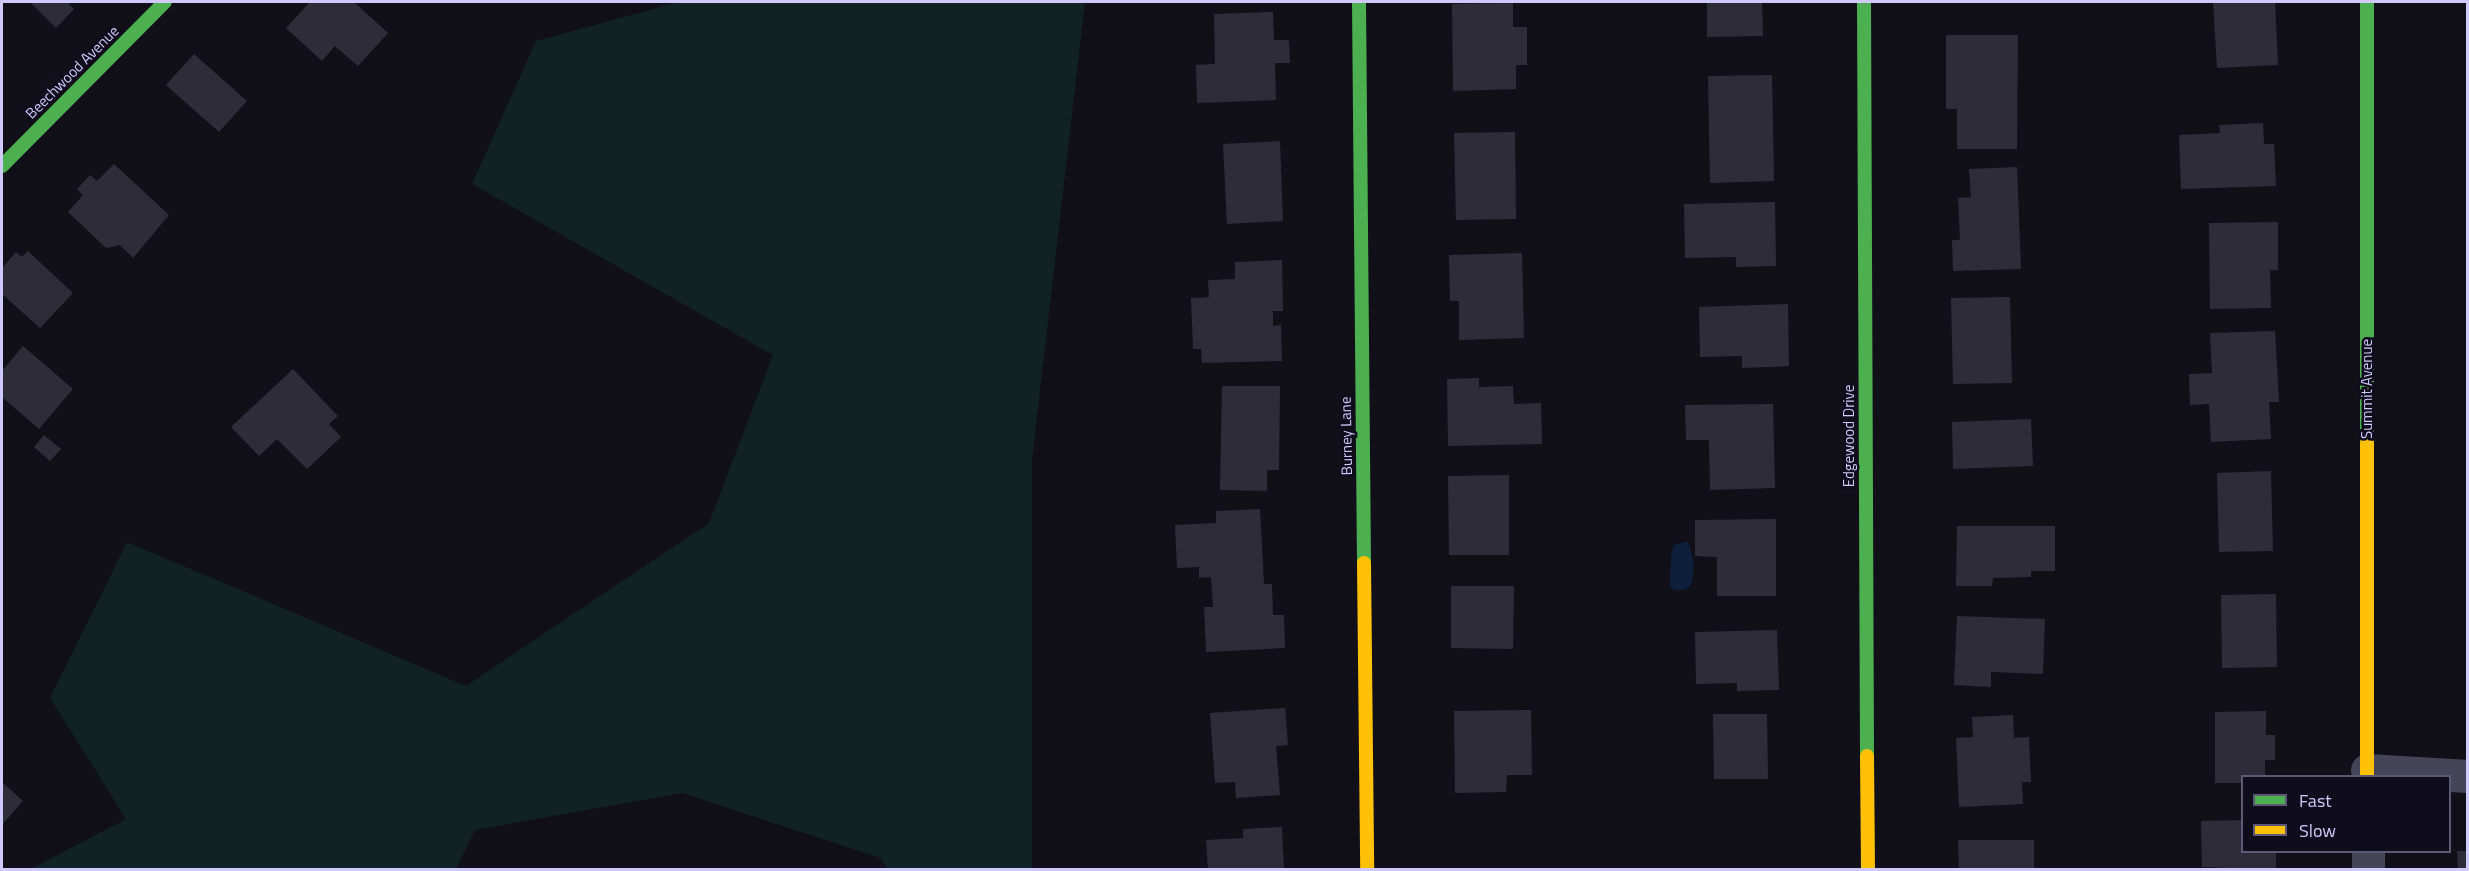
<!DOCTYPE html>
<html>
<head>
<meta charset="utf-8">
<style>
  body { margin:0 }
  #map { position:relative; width:2469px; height:871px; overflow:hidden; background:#111018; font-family:"Titillium Web",sans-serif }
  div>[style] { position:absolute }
  .green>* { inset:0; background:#102223 }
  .water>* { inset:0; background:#0e1f3b }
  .building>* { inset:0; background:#2f2c3a }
  .street>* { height:33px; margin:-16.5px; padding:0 16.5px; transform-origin:16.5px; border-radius:16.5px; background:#464459 }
  .fast>* { height:14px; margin:-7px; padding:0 7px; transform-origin:7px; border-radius:7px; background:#4caf50 }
  .slow>* { height:14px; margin:-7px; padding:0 7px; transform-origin:7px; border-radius:7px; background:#ffc107 }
  span { translate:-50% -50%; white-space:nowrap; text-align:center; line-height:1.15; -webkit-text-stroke:5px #0f0c1c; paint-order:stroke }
  .street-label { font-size:15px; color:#d0c9fc }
  .frame { position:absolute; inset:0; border:3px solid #d0c9fc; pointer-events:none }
  .legend { position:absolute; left:2241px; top:775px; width:210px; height:78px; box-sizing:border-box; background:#0f0c1c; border:2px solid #5c5876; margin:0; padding:8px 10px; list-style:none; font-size:18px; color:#d0c9fc }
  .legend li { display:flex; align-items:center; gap:12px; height:30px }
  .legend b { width:30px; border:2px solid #5c5876 }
</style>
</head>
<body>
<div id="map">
  <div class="green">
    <i style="clip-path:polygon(679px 2px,1085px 2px,1032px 460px,1032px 869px,887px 869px,881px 858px,682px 793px,475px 830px,456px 869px,31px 869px,126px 819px,50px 698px,127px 542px,466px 686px,709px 523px,773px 355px,472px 184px,536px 41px)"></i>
  </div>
  <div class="water">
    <i style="clip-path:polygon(1688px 541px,1694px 564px,1692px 581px,1689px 588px,1677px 591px,1670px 587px,1671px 556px,1674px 545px)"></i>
  </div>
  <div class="building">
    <i style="clip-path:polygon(30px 2px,72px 2px,69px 4px,74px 9px,56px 28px)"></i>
    <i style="clip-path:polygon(310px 2px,354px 2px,388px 33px,358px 66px,335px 46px,322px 61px,286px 28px)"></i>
    <i style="clip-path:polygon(1707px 2px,1762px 2px,1763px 36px,1707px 37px)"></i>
    <i style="clip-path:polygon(2213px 2px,2275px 2px,2278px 65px,2217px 68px)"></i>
    <i style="clip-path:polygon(1513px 3px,1513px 27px,1527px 27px,1527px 65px,1516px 65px,1516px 89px,1453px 91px,1452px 4px)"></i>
    <i style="clip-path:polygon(1273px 12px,1274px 40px,1289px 40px,1290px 63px,1275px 63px,1276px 100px,1197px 103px,1196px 65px,1215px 64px,1214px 14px)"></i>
    <i style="clip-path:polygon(1946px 35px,2018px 35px,2017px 149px,1957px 149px,1957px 109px,1946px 109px)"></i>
    <i style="clip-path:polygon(194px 54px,247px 101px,219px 132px,166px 85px)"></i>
    <i style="clip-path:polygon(1772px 75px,1774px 181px,1710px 183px,1708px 76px)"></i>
    <i style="clip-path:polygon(2263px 123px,2264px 144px,2274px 144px,2276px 186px,2181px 189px,2179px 135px,2220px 133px,2219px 125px)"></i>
    <i style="clip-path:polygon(1515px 132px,1516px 219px,1456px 220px,1454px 133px)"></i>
    <i style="clip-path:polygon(1280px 141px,1283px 221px,1227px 224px,1223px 144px)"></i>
    <i style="clip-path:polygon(114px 164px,169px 215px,133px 258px,120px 245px,106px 248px,68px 212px,83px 195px,77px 189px,90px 175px,97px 181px)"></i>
    <i style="clip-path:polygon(2017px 167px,2021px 269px,1953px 271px,1952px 240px,1960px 240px,1958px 198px,1971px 197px,1969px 169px)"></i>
    <i style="clip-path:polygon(1775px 202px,1776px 266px,1736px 267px,1736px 257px,1685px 258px,1684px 204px)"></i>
    <i style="clip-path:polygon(2278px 222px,2278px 270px,2270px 270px,2271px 308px,2210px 309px,2209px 223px)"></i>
    <i style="clip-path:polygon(28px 251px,73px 293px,40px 328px,2px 294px,2px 268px,16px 252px,22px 257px)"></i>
    <i style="clip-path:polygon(1522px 253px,1524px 338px,1459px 340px,1459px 301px,1450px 301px,1449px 255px)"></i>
    <i style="clip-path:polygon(1282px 260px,1283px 311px,1273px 311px,1273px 326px,1281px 325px,1282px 361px,1202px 363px,1201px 349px,1193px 349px,1191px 298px,1209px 297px,1208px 280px,1235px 279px,1235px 262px)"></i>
    <i style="clip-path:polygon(2010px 297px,2012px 383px,1953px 384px,1951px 298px)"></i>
    <i style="clip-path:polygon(1788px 304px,1789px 366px,1742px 368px,1742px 356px,1700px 357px,1699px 307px)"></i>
    <i style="clip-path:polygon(2275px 331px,2279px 402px,2269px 402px,2271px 439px,2211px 442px,2209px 404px,2190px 405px,2189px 374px,2212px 373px,2210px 333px)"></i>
    <i style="clip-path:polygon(23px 346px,73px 389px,39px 429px,2px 397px,2px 371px)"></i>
    <i style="clip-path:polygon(293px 369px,338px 416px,329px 424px,341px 437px,307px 469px,277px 439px,259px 456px,231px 427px)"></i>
    <i style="clip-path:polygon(1479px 378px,1479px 387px,1513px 386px,1514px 404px,1541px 403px,1542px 444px,1448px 446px,1447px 379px)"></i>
    <i style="clip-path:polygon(1222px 386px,1280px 386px,1279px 470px,1267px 470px,1267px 491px,1220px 490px)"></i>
    <i style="clip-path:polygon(1773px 404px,1775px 488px,1710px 490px,1709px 440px,1686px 440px,1685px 405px)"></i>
    <i style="clip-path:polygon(2031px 419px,2033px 466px,1953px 469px,1952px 422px)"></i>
    <i style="clip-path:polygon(44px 435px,61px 449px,50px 461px,34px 447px)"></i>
    <i style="clip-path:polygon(2271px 471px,2273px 551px,2219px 552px,2217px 473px)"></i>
    <i style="clip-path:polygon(1509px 475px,1509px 555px,1449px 555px,1448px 476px)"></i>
    <i style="clip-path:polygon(1260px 509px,1264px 584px,1272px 584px,1273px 615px,1284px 615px,1285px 648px,1206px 652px,1204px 607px,1213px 607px,1211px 577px,1199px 578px,1199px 567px,1177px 568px,1175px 525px,1216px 523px,1216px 511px)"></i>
    <i style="clip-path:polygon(1776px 519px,1776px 596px,1717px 596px,1717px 557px,1695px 556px,1695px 520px)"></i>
    <i style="clip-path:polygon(1957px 526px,2055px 526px,2055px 571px,2031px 571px,2031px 577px,1993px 578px,1992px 586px,1956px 586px)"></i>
    <i style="clip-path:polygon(1451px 586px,1514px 586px,1513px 649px,1451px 648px)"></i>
    <i style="clip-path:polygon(2276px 594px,2277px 667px,2222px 668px,2221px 595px)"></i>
    <i style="clip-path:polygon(1957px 616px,2045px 619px,2043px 674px,1991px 672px,1991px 687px,1954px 685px)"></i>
    <i style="clip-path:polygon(1777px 630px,1779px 690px,1737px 691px,1737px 683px,1696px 684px,1695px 632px)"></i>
    <i style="clip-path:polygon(1285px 708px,1288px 745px,1276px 746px,1280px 795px,1236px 798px,1235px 782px,1215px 783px,1210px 713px)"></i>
    <i style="clip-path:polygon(1531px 710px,1532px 775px,1507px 775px,1506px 792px,1455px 793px,1454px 711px)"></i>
    <i style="clip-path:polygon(2266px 711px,2266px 735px,2275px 735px,2275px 760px,2265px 760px,2265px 776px,2242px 776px,2242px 783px,2215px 783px,2215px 712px)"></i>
    <i style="clip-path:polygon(1713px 714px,1767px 714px,1768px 779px,1714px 779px)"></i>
    <i style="clip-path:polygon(2013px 715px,2014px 738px,2029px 737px,2031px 782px,2022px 782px,2023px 804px,1959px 807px,1956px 738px,1973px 737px,1972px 717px)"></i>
    <i style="clip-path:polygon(2px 782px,23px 801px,2px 825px)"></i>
    <i style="clip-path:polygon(2242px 820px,2242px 852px,2276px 852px,2276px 870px,2202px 867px,2201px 821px)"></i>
    <i style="clip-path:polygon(1282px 827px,1284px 870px,1208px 870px,1206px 840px,1243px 838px,1243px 829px)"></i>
    <i style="clip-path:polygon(1958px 840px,2034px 840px,2034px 870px,1959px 870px)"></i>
    <i style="clip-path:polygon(2457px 851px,2468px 851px,2468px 870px,2458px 870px)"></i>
  </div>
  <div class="street">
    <i style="left:2367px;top:770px;width:101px;rotate:3.4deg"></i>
    <i style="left:2368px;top:852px;width:18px;rotate:90deg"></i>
  </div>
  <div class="fast">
    <i style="left:1359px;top:2px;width:561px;rotate:89.49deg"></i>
    <i style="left:1864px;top:2px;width:754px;rotate:89.77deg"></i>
    <i style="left:2367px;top:2px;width:441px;rotate:90deg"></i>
    <i style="left:2px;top:166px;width:231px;rotate:-45.2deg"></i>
  </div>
  <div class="slow">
    <i style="left:2367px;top:443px;width:333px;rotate:90deg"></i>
    <i style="left:1364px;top:563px;width:307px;rotate:89.4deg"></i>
    <i style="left:1867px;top:756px;width:114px;rotate:89.5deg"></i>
  </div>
  <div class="street-label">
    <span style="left:72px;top:72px;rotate:-45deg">Beechwood Avenue</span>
    <span style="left:2367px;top:389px;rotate:-90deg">Summit Avenue</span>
    <span style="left:1346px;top:436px;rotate:-91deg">Burney Lane</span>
    <span style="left:1849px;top:436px;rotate:-90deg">Edgewood Drive</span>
  </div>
  <div class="frame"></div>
  <ul class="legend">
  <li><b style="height:8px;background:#4caf50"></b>Fast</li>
  <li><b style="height:8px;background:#ffc107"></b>Slow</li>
  </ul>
</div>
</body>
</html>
